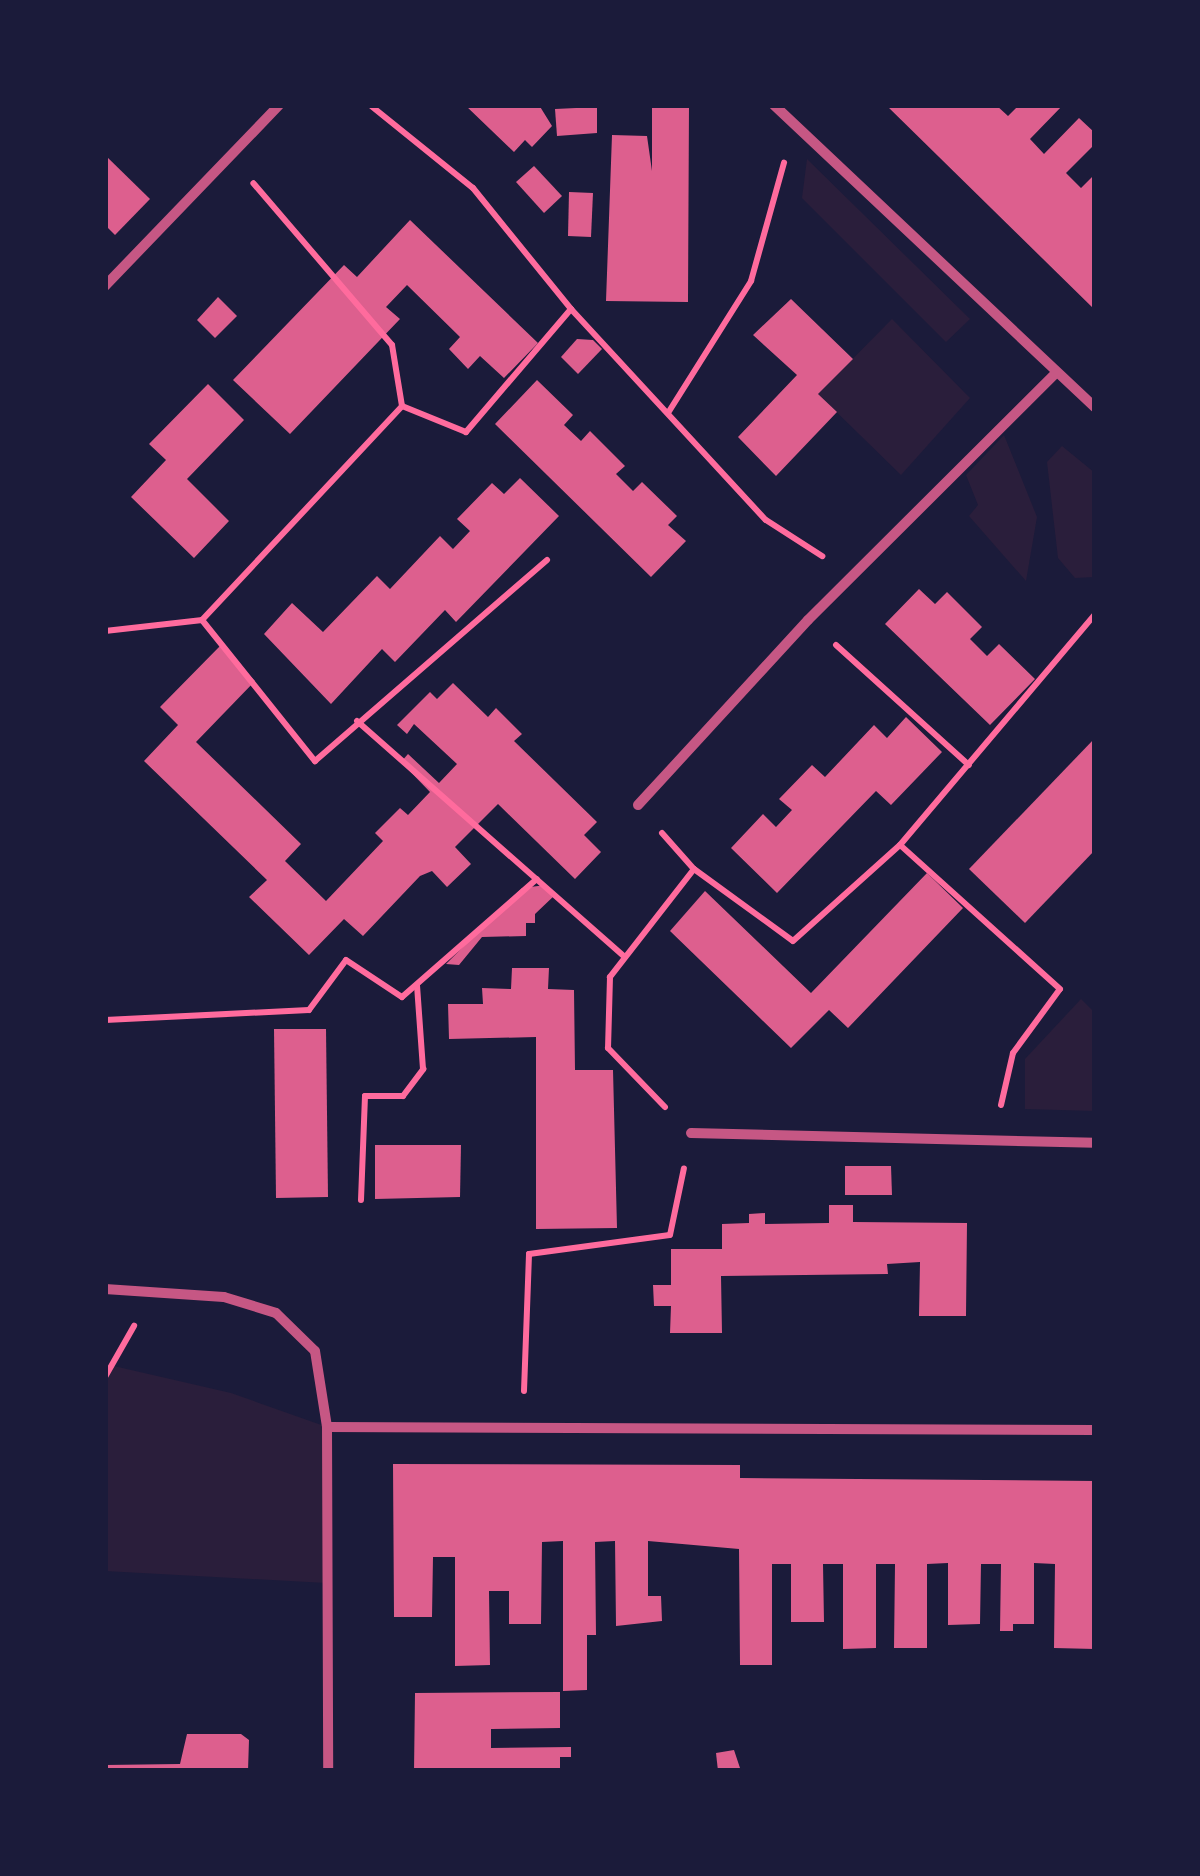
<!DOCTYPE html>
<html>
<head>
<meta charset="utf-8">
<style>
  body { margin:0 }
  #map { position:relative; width:1200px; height:1876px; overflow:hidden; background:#1b1b3a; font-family:Cabin,sans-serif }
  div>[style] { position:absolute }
  .green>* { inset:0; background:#2a1e3b }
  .building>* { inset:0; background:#dd5f8e }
  .path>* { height:6px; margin:-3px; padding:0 3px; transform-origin:3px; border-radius:3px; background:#ff6b9d }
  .minor>* { height:10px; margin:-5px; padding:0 5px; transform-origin:5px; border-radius:5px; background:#c65784 }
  span { translate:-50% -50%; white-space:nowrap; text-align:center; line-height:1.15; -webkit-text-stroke:10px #1b1b3a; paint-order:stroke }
  .frame { position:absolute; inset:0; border:108px solid #1b1b3a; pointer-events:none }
</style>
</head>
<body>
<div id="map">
  <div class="green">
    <i style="clip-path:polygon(807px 159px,970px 319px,946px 342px,802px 198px)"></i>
    <i style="clip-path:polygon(892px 319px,970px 398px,901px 475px,818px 394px)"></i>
    <i style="clip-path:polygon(1004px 435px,1037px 517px,1026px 581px,969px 516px,978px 505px,966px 475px)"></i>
    <i style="clip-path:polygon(1062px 446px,1095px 473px,1095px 577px,1075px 578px,1058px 558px,1047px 462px)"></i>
    <i style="clip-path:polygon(1081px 999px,1095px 1013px,1095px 1111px,1025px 1109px,1025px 1059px)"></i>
    <i style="clip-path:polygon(105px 1364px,231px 1393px,327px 1427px,326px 1583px,105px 1571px)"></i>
  </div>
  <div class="building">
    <i style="clip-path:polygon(465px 105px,539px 105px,552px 126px,532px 147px,525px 140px,514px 152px)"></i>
    <i style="clip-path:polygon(652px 105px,689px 105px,688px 302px,606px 301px,612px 135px,647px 136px,652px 171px)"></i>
    <i style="clip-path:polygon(886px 105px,996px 105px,1008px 116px,1019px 105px,1063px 105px,1030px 139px,1044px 154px,1079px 118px,1095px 133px,1095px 144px,1066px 173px,1081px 188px,1095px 174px,1095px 310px)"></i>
    <i style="clip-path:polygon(597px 107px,597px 133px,557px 136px,555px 109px)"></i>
    <i style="clip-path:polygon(105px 155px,150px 199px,115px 235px,105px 225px)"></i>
    <i style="clip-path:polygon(534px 166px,562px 196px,544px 213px,516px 182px)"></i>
    <i style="clip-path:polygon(569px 192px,593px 193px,591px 237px,568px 236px)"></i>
    <i style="clip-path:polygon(410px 220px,538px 343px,504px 378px,480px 356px,468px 369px,449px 349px,460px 337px,407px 285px,386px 307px,400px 319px,290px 434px,233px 380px,344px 265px,357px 277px)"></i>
    <i style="clip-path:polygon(218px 297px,237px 316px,215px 338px,197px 320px)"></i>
    <i style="clip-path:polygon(791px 299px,853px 359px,818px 394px,837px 412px,776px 476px,738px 437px,797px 375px,753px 335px)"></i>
    <i style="clip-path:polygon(577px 339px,593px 340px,602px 349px,578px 374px,561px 357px)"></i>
    <i style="clip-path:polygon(537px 380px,573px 415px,564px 425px,581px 441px,590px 431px,625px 466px,616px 474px,633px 491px,642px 482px,677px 516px,668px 525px,686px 541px,651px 577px,495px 424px)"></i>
    <i style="clip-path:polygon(208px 384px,244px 420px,187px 479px,229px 521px,194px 558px,131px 497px,166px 460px,149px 444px)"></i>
    <i style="clip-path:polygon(520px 478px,559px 516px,456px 622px,445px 610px,395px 662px,382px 649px,331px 704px,264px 634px,292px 603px,323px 632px,377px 576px,390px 589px,440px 536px,453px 549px,470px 531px,457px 519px,492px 483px,504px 494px)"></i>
    <i style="clip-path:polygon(919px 589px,935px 604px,947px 592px,982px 627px,970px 639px,987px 656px,999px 644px,1035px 679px,990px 725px,885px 624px)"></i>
    <i style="clip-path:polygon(220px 646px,255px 681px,196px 742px,301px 844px,285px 861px,326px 901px,383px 841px,375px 833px,400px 808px,408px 815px,430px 792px,401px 762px,408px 754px,439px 783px,457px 764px,414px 724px,407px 734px,397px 725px,430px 692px,437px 699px,453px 683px,488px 717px,496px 708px,522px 734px,514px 741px,597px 822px,584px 835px,601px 852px,575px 879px,498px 804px,455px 847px,471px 864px,447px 887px,432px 871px,420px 876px,363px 936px,344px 919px,309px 955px,249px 897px,267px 880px,144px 761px,178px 725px,160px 707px)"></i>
    <i style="clip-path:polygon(906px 717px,942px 752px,891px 805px,876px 791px,777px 893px,731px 848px,763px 814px,776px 827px,792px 810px,779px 799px,812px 765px,825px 777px,874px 725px,887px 738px)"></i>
    <i style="clip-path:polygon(1095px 738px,1095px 850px,1025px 923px,969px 869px)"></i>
    <i style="clip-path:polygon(927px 873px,963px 908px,848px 1028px,829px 1010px,791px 1048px,670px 931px,705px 891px,811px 993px)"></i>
    <i style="clip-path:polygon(546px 885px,556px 894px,535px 914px,535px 923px,526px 923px,526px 936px,482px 937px,459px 965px,446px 964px,522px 888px)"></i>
    <i style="clip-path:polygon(512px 968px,549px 968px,548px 989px,574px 990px,575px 1070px,613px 1070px,617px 1228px,536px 1229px,536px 1037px,449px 1039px,448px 1004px,483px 1004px,482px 988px,511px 989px)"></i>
    <i style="clip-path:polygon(274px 1029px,326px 1029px,328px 1197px,276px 1198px)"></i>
    <i style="clip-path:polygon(375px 1145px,461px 1145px,460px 1197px,375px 1199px)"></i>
    <i style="clip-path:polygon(845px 1166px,891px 1166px,892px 1195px,845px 1195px)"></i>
    <i style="clip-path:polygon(829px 1205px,853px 1205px,853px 1222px,967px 1223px,966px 1316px,919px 1316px,920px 1262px,887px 1264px,888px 1274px,721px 1276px,722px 1333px,670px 1333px,671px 1306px,654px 1306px,653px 1285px,671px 1285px,671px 1249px,722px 1249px,722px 1224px,749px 1223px,749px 1214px,765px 1213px,765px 1224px,829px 1223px)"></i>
    <i style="clip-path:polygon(393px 1464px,740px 1465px,740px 1478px,1095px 1481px,1095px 1649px,1054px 1648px,1055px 1564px,1034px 1563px,1034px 1624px,1013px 1624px,1013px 1631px,1000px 1631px,1001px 1564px,981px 1564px,980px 1624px,948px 1625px,948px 1563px,927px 1564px,927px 1648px,894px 1648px,895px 1564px,876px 1564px,876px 1648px,843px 1649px,843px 1564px,823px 1564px,824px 1622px,791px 1622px,791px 1564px,772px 1564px,772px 1665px,740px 1665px,739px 1549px,648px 1541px,648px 1596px,661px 1596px,662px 1621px,616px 1626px,615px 1541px,595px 1542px,596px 1635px,587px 1635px,587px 1690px,563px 1691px,563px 1541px,542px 1542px,541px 1624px,509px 1624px,509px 1591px,489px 1591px,490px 1665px,455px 1666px,455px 1557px,433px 1557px,432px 1617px,394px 1617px)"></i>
    <i style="clip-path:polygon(560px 1692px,560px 1728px,491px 1729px,491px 1748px,571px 1747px,571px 1757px,560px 1757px,560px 1771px,414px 1771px,415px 1693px)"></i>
    <i style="clip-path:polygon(187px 1734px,241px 1734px,249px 1740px,248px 1771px,105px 1771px,105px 1765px,180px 1764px)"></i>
    <i style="clip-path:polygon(734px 1750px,741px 1771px,718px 1771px,716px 1753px)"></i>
  </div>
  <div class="path">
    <i style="left:370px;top:105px;width:132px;rotate:38.9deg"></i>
    <i style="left:473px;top:188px;width:156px;rotate:51deg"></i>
    <i style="left:571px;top:309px;width:162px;rotate:130.5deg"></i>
    <i style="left:466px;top:432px;width:69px;rotate:-157.9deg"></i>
    <i style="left:571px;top:309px;width:287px;rotate:47.3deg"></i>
    <i style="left:766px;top:520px;width:67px;rotate:32.7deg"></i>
    <i style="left:668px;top:413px;width:156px;rotate:-57.8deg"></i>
    <i style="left:751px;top:281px;width:123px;rotate:-74.4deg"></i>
    <i style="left:202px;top:620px;width:293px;rotate:-46.9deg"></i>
    <i style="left:402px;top:406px;width:62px;rotate:-99.3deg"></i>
    <i style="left:392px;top:345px;width:213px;rotate:-130.6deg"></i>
    <i style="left:105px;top:631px;width:98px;rotate:-6.5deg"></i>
    <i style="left:202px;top:620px;width:181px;rotate:51.3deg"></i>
    <i style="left:315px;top:761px;width:307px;rotate:-40.9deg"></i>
    <i style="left:836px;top:645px;width:179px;rotate:42.1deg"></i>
    <i style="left:357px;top:721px;width:357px;rotate:41.4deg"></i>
    <i style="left:662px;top:833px;width:48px;rotate:48.4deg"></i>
    <i style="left:694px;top:869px;width:137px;rotate:127.9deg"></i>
    <i style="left:610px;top:977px;width:71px;rotate:91.6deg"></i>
    <i style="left:608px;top:1048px;width:82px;rotate:46deg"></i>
    <i style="left:694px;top:869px;width:122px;rotate:36deg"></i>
    <i style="left:793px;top:941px;width:144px;rotate:-41.9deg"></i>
    <i style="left:105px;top:1020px;width:204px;rotate:-2.8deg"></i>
    <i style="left:309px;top:1010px;width:62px;rotate:-53.5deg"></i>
    <i style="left:346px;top:960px;width:67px;rotate:33.5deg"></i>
    <i style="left:402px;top:997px;width:179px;rotate:-41.2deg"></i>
    <i style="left:1001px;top:1105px;width:53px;rotate:-77deg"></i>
    <i style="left:1013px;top:1053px;width:79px;rotate:-53.7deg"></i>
    <i style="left:1060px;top:989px;width:215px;rotate:-138deg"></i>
    <i style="left:900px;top:845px;width:302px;rotate:-49.8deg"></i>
    <i style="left:361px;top:1200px;width:104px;rotate:-87.8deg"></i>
    <i style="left:365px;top:1096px;width:38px"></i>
    <i style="left:403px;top:1096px;width:34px;rotate:-53deg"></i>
    <i style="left:423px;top:1069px;width:84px;rotate:-94.1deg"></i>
    <i style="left:105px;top:1377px;width:59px;rotate:-60.4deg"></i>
    <i style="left:524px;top:1391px;width:137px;rotate:-87.9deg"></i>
    <i style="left:529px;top:1254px;width:142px;rotate:-7.7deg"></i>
    <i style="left:670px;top:1235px;width:68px;rotate:-78.2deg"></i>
  </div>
  <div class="minor">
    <i style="left:774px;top:105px;width:441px;rotate:43.3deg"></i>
    <i style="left:105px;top:286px;width:251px;rotate:-46.1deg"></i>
    <i style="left:638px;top:805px;width:251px;rotate:-47.4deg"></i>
    <i style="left:808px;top:620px;width:351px;rotate:-44.9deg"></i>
    <i style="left:691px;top:1133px;width:404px;rotate:1.4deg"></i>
    <i style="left:105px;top:1289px;width:119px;rotate:3.8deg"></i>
    <i style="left:224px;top:1297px;width:54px;rotate:17.1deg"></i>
    <i style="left:276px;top:1313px;width:54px;rotate:44.3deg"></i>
    <i style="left:315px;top:1351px;width:77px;rotate:81deg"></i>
    <i style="left:327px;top:1427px;width:768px;rotate:0.22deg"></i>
    <i style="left:327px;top:1427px;width:344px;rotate:89.8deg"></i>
  </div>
  <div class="frame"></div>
</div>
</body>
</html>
